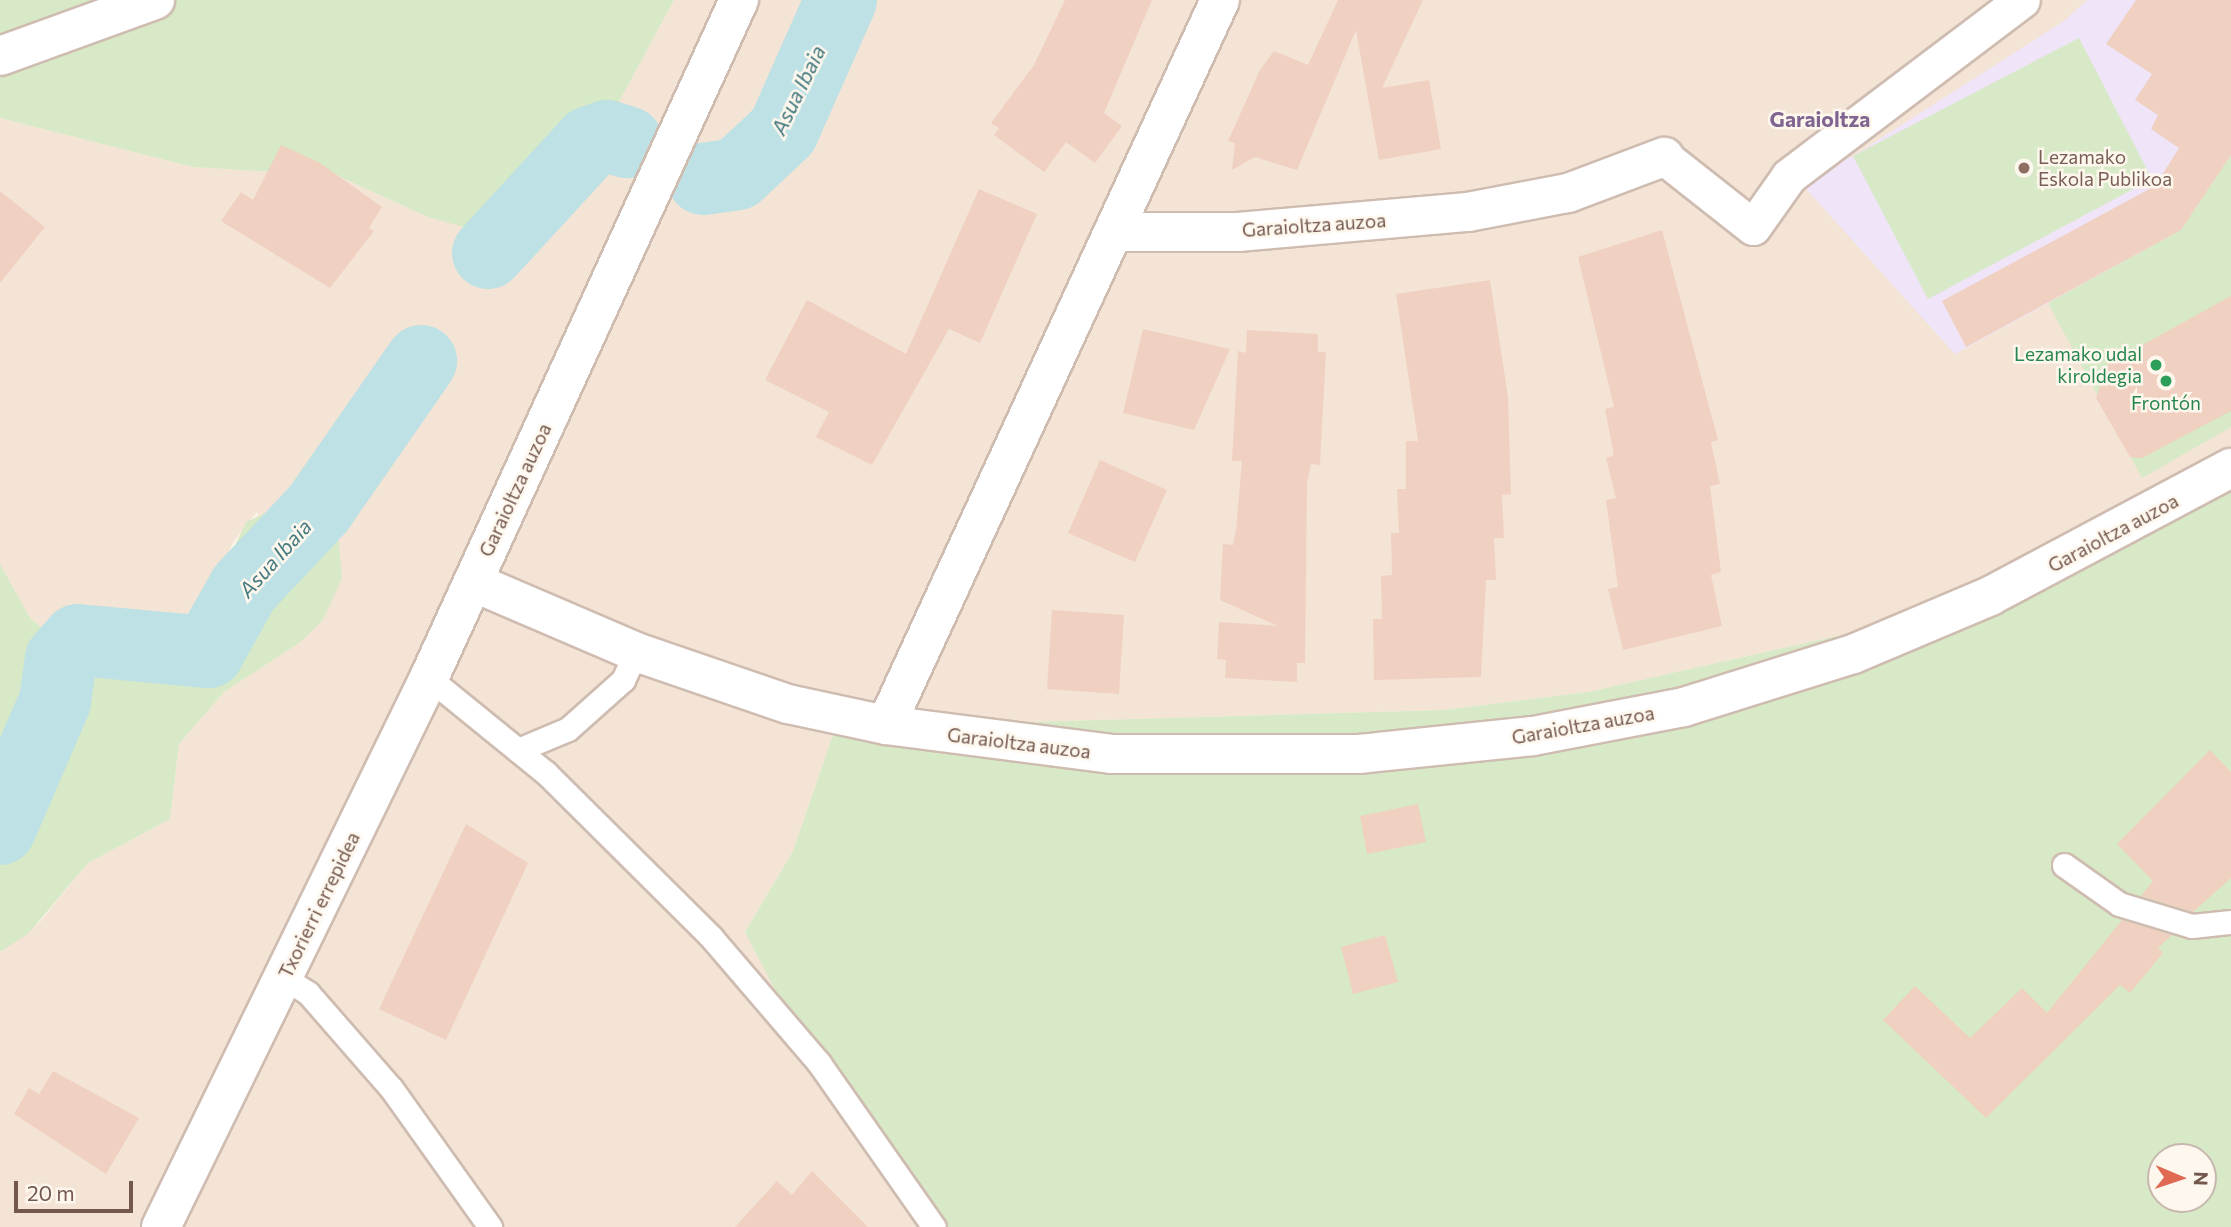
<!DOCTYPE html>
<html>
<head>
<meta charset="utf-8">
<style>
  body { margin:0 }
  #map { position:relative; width:2231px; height:1227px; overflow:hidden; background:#fbf2e8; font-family:Commissioner,sans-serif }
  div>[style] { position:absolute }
  .residential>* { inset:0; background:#f3e4d6 }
  .education>* { inset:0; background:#efe4f8 }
  .green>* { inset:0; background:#d7e9c6 }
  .river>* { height:72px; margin:-36px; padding:0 36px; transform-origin:36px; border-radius:36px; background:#bde1e4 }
  .building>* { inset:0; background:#f0d0c1 }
  .roads { filter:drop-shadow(2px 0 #cfbcb1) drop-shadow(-2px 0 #cfbcb1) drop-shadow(0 2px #cfbcb1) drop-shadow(0 -2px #cfbcb1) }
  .service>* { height:23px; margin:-11.5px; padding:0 11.5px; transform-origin:11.5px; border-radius:11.5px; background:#fff }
  .pedestrian>* { height:35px; margin:-17.5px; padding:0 17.5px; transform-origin:17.5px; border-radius:17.5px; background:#fff }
  .minor>* { height:38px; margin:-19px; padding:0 19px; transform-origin:19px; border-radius:19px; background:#fff }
  .tertiary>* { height:38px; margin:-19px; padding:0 19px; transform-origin:19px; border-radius:19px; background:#fff }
  .dots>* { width:19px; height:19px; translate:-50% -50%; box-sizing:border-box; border:4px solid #fef7ee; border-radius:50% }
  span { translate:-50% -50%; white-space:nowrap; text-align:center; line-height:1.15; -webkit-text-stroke:5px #fef7ee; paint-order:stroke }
  .education-label { font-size:19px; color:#785e54 }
  .left { translate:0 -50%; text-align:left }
  .street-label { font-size:19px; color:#74584d }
  .leisure-label { font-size:19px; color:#27864d }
  .right { translate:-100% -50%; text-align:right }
  .water-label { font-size:21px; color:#447a7f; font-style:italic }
  .neighbourhood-label { font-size:21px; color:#7f6590; font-weight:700 }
  .north { position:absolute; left:2147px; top:1143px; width:70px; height:70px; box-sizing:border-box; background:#fef7ee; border:2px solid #c7b7ae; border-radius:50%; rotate:92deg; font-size:19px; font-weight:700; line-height:28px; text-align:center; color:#74584d }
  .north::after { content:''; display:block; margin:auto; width:24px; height:32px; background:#df6953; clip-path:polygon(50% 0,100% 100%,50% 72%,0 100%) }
  .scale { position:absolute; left:14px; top:1181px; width:119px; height:32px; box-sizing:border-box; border:4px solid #74584d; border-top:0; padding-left:9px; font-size:21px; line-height:24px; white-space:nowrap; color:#74584d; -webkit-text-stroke:5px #fef7ee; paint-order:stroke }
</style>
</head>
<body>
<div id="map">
  <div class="residential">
    <i style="clip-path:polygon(674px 0,2231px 0,2231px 481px,1957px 609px,1588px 692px,1444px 710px,1030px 722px,845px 700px,793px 851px,745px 932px,931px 1227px,0 1227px,0 952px,39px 923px,88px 863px,170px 819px,179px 744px,224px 692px,299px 643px,257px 512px,233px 542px,189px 644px,132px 631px,62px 644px,30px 618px,0 564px,0 118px,193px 167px,338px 176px,428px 217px,544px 178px,580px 139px,606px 126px)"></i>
  </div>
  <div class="education">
    <i style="clip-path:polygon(2087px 0,2231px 0,2231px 155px,2181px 230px,1955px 354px,1798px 180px,1853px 156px,2064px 21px)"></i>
  </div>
  <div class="green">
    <i style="clip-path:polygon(0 0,674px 0,606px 126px,580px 139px,499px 237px,428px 217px,338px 176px,193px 167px,0 118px)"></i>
    <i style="clip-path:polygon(2079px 38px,2152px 179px,1928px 299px,1853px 156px)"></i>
    <i style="clip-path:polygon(2231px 155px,2231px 427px,2142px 478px,2048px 303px,2181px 230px)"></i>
    <i style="clip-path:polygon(evenodd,2231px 481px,2231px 1227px,931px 1227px,805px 1048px,745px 932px,793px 851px,845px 700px,1030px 722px,1444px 710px,1588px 692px,1957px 609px,2231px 481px,2161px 1157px,2203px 1157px,2203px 1199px,2161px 1199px,2161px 1157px)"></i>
    <i style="clip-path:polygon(285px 504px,309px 508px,338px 534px,342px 578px,323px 620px,299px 643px,224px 692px,179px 744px,170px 819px,88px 863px,29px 933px,0 952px,0 564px,30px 618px,62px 644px,93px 628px,189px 644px,246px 522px)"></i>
  </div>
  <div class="river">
    <i style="left:703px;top:179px;width:34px;rotate:-8deg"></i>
    <i style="left:737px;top:174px;width:63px;rotate:-43.1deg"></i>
    <i style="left:783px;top:131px;width:143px;rotate:-66.1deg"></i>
    <i style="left:488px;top:253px;width:151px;rotate:-47.4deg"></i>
    <i style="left:590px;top:142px;width:18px;rotate:-19deg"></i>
    <i style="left:607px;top:136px;width:21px;rotate:17deg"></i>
    <i style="left:0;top:829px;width:139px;rotate:-66.7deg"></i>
    <i style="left:55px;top:701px;width:42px;rotate:-81.9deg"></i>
    <i style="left:61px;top:659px;width:25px;rotate:-48deg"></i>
    <i style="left:78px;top:640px;width:131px;rotate:5.3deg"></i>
    <i style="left:208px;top:652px;width:73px;rotate:-60.6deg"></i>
    <i style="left:244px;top:588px;width:110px;rotate:-46.8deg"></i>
    <i style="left:319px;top:508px;width:179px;rotate:-55.2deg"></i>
  </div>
  <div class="building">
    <i style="clip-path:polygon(1065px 0,1152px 0,1104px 113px,1122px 126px,1095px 163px,1066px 142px,1044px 172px,994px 135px,999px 128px,991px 123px,1034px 65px)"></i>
    <i style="clip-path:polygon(1338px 0,1423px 0,1382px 88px,1429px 80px,1441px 149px,1379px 160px,1356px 30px,1297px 170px,1255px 157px,1232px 170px,1235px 143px,1228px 141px,1260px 70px,1274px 51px,1308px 65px)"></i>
    <i style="clip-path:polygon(2136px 0,2231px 0,2231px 155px,2181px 230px,1966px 347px,1942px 301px,2155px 186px,2179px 148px,2151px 129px,2158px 115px,2135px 100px,2152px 74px,2106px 44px)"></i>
    <i style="clip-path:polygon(281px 145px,320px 163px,382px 207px,369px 228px,374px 231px,330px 288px,221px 221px,241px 192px,253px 200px)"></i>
    <i style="clip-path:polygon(979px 189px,1037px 214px,980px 343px,949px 329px,872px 465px,816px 437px,829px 412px,765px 380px,807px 300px,906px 354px)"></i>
    <i style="clip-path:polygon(0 191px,45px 227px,0 283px)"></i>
    <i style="clip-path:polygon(1662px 230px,1718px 440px,1711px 442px,1720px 484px,1710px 486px,1721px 572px,1711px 575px,1722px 626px,1623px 650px,1608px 589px,1618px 587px,1606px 500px,1616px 498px,1606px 458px,1614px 455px,1605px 409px,1614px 407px,1578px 257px)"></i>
    <i style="clip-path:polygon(1490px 280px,1508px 397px,1511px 494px,1502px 495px,1504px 538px,1494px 538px,1496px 580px,1486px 580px,1481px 677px,1374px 680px,1373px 619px,1382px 619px,1381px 576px,1392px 575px,1391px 533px,1399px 533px,1397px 489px,1406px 489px,1406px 441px,1418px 441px,1396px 294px)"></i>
    <i style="clip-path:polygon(2231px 296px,2231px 411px,2142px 458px,2130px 457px,2096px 398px,2108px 364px)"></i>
    <i style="clip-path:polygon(1143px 329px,1230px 349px,1194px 430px,1123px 413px)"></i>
    <i style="clip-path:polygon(1247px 330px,1318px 334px,1318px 352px,1326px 352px,1320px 465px,1311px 464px,1307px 483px,1305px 663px,1297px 663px,1297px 682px,1225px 678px,1226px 660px,1217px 659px,1219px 622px,1278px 626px,1220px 600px,1223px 544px,1233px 545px,1236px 530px,1242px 461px,1232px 461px,1238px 351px,1246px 353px)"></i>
    <i style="clip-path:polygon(1100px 460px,1167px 490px,1135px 562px,1068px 533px)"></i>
    <i style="clip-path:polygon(1052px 610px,1124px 615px,1119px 694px,1047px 689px)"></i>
    <i style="clip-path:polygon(2210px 750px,2231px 772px,2231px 878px,2193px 912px,2141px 896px,2153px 881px,2117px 844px)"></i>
    <i style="clip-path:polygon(1418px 804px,1426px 842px,1367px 854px,1360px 816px)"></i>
    <i style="clip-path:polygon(466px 824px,528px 863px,446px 1040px,379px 1009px)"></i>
    <i style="clip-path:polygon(2122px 920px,2172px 935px,2158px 948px,2163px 953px,2130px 993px,2120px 985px,1986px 1118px,1883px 1020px,1915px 986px,1970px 1038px,2022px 988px,2047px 1013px)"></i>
    <i style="clip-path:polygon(1385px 935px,1398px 982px,1353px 994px,1341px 947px)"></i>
    <i style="clip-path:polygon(53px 1071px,139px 1118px,106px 1174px,14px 1114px,29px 1088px,39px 1094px)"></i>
    <i style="clip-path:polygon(812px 1171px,868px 1227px,735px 1227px,777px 1181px,792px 1195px)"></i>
  </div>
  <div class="roads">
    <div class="service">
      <i style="left:429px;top:678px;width:151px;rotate:39.1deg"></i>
      <i style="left:546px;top:773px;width:233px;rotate:44.8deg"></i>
      <i style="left:711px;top:937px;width:166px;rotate:49.4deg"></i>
      <i style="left:819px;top:1063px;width:200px;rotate:55deg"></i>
      <i style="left:518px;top:750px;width:54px;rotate:-22.8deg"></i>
      <i style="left:568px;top:729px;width:74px;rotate:-41.7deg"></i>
      <i style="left:623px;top:680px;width:31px;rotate:-65deg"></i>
      <i style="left:2064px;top:865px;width:67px;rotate:35.3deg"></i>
      <i style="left:2119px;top:904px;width:76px;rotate:16.8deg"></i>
      <i style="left:2192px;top:926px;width:39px;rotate:-6deg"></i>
      <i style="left:284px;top:978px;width:28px;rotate:32deg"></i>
      <i style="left:308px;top:993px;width:126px;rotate:48.9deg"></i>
      <i style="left:391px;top:1088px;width:171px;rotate:54.5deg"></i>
    </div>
    <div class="pedestrian">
      <i style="left:1664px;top:157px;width:113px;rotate:38.2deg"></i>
      <i style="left:1753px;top:227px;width:62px;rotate:-54.8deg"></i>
      <i style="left:1789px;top:176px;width:292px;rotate:-37.1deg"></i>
    </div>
    <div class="minor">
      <i style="left:0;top:56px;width:165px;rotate:-19.9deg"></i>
      <i style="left:1116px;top:232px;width:122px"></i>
      <i style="left:1238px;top:232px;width:231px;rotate:-5deg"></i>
      <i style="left:1468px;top:212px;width:102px;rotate:-10.8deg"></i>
      <i style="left:1568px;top:193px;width:103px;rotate:-20.6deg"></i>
      <i style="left:473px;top:582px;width:177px;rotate:23.2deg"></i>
      <i style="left:636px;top:652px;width:161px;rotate:18.9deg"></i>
      <i style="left:788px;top:704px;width:100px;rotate:12.1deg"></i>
      <i style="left:886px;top:725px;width:227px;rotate:7.3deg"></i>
      <i style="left:1111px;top:754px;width:248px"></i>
      <i style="left:1359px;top:754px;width:175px;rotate:-5.9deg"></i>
      <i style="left:1533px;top:736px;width:154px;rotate:-10.9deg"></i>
      <i style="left:1684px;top:707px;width:177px;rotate:-17.4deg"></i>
      <i style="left:1853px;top:654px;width:149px;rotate:-22.9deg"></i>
      <i style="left:1990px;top:596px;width:273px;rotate:-28deg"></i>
      <i style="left:886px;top:725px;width:798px;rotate:-65.26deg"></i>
    </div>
    <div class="tertiary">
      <i style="left:161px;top:1227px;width:611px;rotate:-63.98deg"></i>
      <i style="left:429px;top:678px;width:746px;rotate:-65.43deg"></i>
    </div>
  </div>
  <div class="dots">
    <i style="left:2024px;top:168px;background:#8d6e63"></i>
    <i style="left:2156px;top:365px;background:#2e9e5b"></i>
    <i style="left:2166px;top:381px;background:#2e9e5b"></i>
  </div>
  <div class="education-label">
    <span class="left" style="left:2038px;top:168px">Lezamako<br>Eskola Publikoa</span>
  </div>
  <div class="street-label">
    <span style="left:1314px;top:225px;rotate:-4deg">Garaioltza auzoa</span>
    <span style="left:515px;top:490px;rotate:-65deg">Garaioltza auzoa</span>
    <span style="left:2113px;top:533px;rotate:-28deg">Garaioltza auzoa</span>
    <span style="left:1583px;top:725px;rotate:-10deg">Garaioltza auzoa</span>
    <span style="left:1019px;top:743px;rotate:7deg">Garaioltza auzoa</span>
    <span style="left:319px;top:905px;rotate:-64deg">Txorierri errepidea</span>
  </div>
  <div class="leisure-label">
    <span class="right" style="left:2142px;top:365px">Lezamako udal<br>kiroldegia</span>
    <span style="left:2166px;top:403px">Frontón</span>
  </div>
  <div class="water-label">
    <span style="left:798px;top:90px;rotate:-64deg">Asua Ibaia</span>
    <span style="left:275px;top:558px;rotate:-48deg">Asua Ibaia</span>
  </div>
  <div class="neighbourhood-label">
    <span style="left:1820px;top:119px">Garaioltza</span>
  </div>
  <div class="north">N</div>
  <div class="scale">20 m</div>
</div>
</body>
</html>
